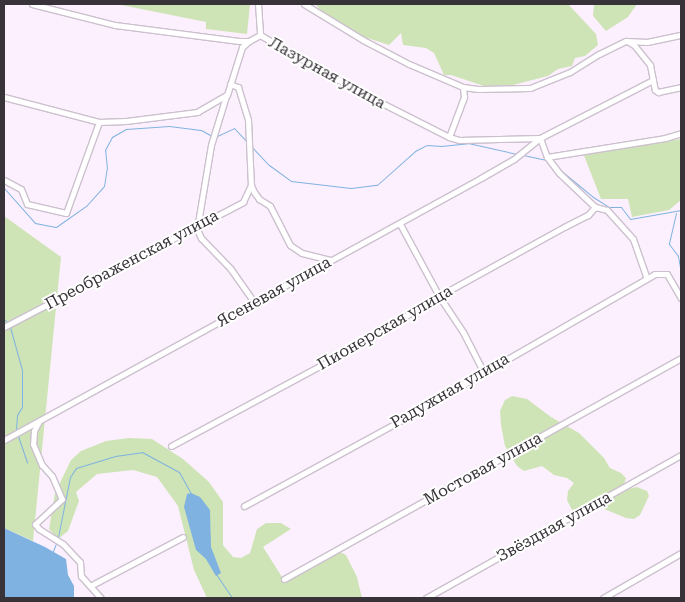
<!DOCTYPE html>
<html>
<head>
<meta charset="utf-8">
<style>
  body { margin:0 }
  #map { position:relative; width:685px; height:602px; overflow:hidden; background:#fcf0fe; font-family:"Roboto Serif",serif }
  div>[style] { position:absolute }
  .green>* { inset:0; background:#cee4b6 }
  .water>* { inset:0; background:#7fb2e0 }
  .stream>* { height:1px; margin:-0.5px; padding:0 0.5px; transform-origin:0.5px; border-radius:0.5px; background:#7fb2e0 }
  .roads { filter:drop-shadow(1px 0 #ccc0ce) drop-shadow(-1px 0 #ccc0ce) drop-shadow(0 1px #ccc0ce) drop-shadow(0 -1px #ccc0ce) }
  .minor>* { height:5px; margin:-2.5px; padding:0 2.5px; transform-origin:2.5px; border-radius:2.5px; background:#fff }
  span { translate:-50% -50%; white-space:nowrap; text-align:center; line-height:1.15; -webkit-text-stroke:4px #fff; paint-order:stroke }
  .street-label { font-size:16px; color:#383338 }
  .frame { position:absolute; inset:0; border:5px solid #383338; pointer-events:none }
</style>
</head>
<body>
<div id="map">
  <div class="green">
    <i style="clip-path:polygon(116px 4px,250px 4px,247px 34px,206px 29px,206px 22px)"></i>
    <i style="clip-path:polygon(315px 4px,568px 4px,596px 34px,598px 45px,585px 56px,575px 58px,572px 66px,558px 69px,548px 76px,513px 85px,484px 86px,451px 75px,444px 75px,434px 53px,426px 48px,403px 45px,401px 33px,389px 45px,361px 36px,326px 16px)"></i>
    <i style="clip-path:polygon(594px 4px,637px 4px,628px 17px,606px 31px,593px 16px)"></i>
    <i style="clip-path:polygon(681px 139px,681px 200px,669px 210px,632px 217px,628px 199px,601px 199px,583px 153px)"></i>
    <i style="clip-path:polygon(4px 216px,61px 257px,33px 541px,4px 528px)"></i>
    <i style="clip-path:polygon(512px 396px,527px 399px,551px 417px,579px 433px,604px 458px,610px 468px,621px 473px,626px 478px,624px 485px,585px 507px,572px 510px,567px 500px,568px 491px,574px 483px,567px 478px,554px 475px,542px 466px,524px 471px,517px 466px,505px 446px,501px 425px,500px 411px,505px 400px)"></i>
    <i style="clip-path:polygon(129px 438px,152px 439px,183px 459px,209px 482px,223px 502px,223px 545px,233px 557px,241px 558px,250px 553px,257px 529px,266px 523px,281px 523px,291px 529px,263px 547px,282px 577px,334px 549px,346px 555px,357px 577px,362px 598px,207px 598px,194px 570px,178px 506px,157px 477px,133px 470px,97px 474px,76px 492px,79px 501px,68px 531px,58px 539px,49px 529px,55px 493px,71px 460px,81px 451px,106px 441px)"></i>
    <i style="clip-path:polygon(637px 487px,647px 491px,649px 496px,640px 515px,634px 519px,626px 518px,604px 509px,604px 503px,628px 489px)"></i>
  </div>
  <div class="water">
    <i style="clip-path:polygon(191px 493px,200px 497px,210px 510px,211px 547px,221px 573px,216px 576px,206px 559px,196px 550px,184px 507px,187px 494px)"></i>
    <i style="clip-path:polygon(4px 528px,45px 547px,66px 559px,68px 575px,74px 586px,74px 598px,4px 598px)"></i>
  </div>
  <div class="stream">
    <i style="left:215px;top:137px;width:21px;rotate:-25deg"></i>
    <i style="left:234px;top:128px;width:18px;rotate:47deg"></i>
    <i style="left:251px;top:146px;width:26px;rotate:47deg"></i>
    <i style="left:269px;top:165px;width:27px;rotate:36deg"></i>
    <i style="left:291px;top:181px;width:60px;rotate:6.7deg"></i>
    <i style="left:351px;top:188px;width:26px;rotate:-7deg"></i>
    <i style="left:377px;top:185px;width:51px;rotate:-41.8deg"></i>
    <i style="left:415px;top:151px;width:13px;rotate:-27deg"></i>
    <i style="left:427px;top:145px;width:14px;rotate:4deg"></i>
    <i style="left:441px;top:146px;width:27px;rotate:-6deg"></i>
    <i style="left:468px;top:143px;width:50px;rotate:12.7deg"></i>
    <i style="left:523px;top:155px;width:24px;rotate:12deg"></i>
    <i style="left:559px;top:169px;width:44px;rotate:39.5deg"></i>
    <i style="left:593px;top:197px;width:19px;rotate:32deg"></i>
    <i style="left:609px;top:207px;width:12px"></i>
    <i style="left:621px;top:207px;width:15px;rotate:53deg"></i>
    <i style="left:630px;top:219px;width:52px;rotate:-10deg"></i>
    <i style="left:4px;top:188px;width:47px;rotate:48.5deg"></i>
    <i style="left:35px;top:223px;width:21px;rotate:11deg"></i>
    <i style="left:56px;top:227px;width:38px;rotate:-35deg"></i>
    <i style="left:87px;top:205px;width:25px;rotate:-48deg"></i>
    <i style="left:104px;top:186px;width:18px;rotate:-81deg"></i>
    <i style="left:107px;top:168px;width:18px;rotate:-96deg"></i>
    <i style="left:105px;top:150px;width:15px;rotate:-62deg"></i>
    <i style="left:112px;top:137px;width:16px;rotate:-30deg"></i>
    <i style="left:126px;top:129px;width:43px;rotate:-4deg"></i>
    <i style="left:169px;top:126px;width:32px;rotate:7deg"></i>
    <i style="left:201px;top:130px;width:13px;rotate:29deg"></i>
    <i style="left:676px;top:213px;width:32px;rotate:103deg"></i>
    <i style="left:669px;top:244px;width:15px;rotate:53deg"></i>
    <i style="left:678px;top:256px;width:17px;rotate:80deg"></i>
    <i style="left:4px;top:319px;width:7px;rotate:45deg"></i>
    <i style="left:10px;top:327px;width:45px;rotate:74.4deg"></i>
    <i style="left:22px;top:370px;width:37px;rotate:90deg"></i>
    <i style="left:22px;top:407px;width:9px;rotate:122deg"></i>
    <i style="left:17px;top:415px;width:15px;rotate:94deg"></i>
    <i style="left:18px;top:436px;width:28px;rotate:71deg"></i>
    <i style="left:58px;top:537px;width:61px;rotate:-78.7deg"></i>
    <i style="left:70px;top:477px;width:11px;rotate:-56deg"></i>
    <i style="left:76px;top:468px;width:41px;rotate:-17.1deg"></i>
    <i style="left:115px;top:456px;width:27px;rotate:-8deg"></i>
    <i style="left:142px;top:452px;width:42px;rotate:28.4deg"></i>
    <i style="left:179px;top:472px;width:25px;rotate:61deg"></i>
    <i style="left:53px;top:551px;width:11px;rotate:-68deg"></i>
    <i style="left:216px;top:574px;width:29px;rotate:56deg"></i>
  </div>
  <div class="roads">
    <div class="minor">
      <i style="left:32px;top:4px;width:86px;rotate:14.2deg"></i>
      <i style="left:115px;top:25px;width:125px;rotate:7.4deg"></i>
      <i style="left:239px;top:41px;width:10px"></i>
      <i style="left:249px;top:41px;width:13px;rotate:-29deg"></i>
      <i style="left:260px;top:35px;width:113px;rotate:29.7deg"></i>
      <i style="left:358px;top:91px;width:102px;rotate:26.8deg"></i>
      <i style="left:449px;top:137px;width:43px;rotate:-69.4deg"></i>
      <i style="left:464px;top:97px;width:10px;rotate:-96deg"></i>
      <i style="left:258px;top:4px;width:31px;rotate:86deg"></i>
      <i style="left:304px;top:4px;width:69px;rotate:31.4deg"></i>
      <i style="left:363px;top:40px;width:52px;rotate:27.6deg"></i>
      <i style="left:409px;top:64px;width:59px;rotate:23.1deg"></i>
      <i style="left:463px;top:87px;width:15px;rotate:8deg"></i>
      <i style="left:478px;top:89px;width:52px;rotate:-1.1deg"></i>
      <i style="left:530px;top:88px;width:43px;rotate:-21.8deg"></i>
      <i style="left:570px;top:72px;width:34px;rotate:-32deg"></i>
      <i style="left:599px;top:54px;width:30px;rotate:-26deg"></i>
      <i style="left:626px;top:41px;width:21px;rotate:3deg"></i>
      <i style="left:647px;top:42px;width:35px;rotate:-12deg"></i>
      <i style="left:629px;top:42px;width:6px;rotate:31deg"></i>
      <i style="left:634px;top:45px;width:26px;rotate:51deg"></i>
      <i style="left:650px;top:65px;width:25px;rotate:79deg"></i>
      <i style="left:655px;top:90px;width:4px;rotate:34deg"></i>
      <i style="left:658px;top:92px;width:24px;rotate:-12deg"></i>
      <i style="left:230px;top:84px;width:9px;rotate:21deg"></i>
      <i style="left:238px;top:87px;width:34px;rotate:73deg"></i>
      <i style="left:248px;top:120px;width:65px;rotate:87.4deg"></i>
      <i style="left:251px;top:185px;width:8px;rotate:67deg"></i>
      <i style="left:254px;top:192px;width:9px;rotate:54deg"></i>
      <i style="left:259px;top:199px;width:13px;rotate:32deg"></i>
      <i style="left:270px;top:206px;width:44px;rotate:62.9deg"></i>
      <i style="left:290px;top:245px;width:14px;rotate:34deg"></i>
      <i style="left:302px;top:253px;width:30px;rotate:14deg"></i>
      <i style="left:226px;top:96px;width:51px;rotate:107deg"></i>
      <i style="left:211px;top:145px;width:85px;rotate:99.5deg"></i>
      <i style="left:197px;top:229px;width:10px;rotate:66deg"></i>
      <i style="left:201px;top:238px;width:42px;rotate:46deg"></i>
      <i style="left:230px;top:268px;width:42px;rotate:54.8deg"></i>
      <i style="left:4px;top:97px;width:98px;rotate:14.7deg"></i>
      <i style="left:99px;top:122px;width:27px;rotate:-2deg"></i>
      <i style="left:126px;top:121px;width:72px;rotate:-7.2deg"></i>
      <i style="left:197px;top:112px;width:34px;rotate:-30deg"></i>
      <i style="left:227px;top:95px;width:50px;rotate:-72.6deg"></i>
      <i style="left:242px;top:47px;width:9px;rotate:-41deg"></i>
      <i style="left:449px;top:137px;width:10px;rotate:17deg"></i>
      <i style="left:459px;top:140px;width:81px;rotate:-1.4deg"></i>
      <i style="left:540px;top:138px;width:20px;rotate:70deg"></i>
      <i style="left:547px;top:157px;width:20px;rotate:53deg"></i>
      <i style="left:559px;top:173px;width:50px;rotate:43.4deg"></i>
      <i style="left:595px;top:207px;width:12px;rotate:14deg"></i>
      <i style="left:607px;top:210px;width:39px;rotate:48deg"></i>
      <i style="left:633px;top:239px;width:42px;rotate:70.7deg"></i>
      <i style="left:547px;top:157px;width:120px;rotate:-9.1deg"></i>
      <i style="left:665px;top:138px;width:17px;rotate:-17deg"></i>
      <i style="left:4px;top:180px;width:19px;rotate:28deg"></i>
      <i style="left:21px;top:189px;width:16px;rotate:68deg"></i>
      <i style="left:27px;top:204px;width:40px;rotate:13deg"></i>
      <i style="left:66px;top:213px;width:97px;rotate:-70.1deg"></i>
      <i style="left:400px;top:224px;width:82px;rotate:61.6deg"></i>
      <i style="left:439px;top:296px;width:43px;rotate:56.3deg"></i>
      <i style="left:463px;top:332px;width:46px;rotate:62.9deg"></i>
      <i style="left:4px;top:327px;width:270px;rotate:-27.6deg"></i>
      <i style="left:243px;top:202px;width:19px;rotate:-65deg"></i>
      <i style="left:39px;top:421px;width:11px;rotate:117deg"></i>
      <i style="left:34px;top:431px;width:13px;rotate:94deg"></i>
      <i style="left:33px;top:444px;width:23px;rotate:67deg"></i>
      <i style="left:42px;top:465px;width:15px;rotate:48deg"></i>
      <i style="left:52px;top:476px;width:25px;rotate:67deg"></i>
      <i style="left:62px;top:499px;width:37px;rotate:137deg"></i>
      <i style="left:35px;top:524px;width:6px;rotate:51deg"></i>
      <i style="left:39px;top:529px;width:28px;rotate:32deg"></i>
      <i style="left:63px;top:544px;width:25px;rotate:47deg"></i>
      <i style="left:80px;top:562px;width:14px;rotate:86deg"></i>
      <i style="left:81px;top:576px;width:30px;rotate:48deg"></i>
      <i style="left:4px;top:440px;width:544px;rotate:-28.78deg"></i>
      <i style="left:481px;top:178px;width:38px;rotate:-30deg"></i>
      <i style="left:514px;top:159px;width:33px;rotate:-39deg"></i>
      <i style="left:540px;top:138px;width:127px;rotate:-27.2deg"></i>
      <i style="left:171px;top:446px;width:207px;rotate:-28.3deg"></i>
      <i style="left:353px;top:348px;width:100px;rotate:-31.2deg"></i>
      <i style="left:439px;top:296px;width:143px;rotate:-28.9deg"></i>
      <i style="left:564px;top:227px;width:27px;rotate:-27deg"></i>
      <i style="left:588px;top:215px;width:11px;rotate:-49deg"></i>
      <i style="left:244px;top:506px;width:180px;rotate:-28.6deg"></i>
      <i style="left:402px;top:420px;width:292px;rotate:-30deg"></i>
      <i style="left:655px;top:274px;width:12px"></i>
      <i style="left:667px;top:274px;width:28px;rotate:60deg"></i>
      <i style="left:284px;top:579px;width:454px;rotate:-29.1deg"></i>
      <i style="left:90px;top:586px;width:105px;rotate:-27.8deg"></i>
      <i style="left:426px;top:598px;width:292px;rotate:-29.3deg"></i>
      <i style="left:603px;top:598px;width:90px;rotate:-30deg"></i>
    </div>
  </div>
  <div class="street-label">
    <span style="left:327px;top:73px;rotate:29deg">Лазурная улица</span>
    <span style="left:132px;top:260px;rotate:-28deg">Преображенская улица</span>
    <span style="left:274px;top:292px;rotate:-29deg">Ясеневая улица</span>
    <span style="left:385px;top:328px;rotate:-30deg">Пионерская улица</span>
    <span style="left:450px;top:391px;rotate:-30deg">Радужная улица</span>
    <span style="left:483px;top:469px;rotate:-29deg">Мостовая улица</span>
    <span style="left:554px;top:527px;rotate:-29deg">Звёздная улица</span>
  </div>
  <div class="frame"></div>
</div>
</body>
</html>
